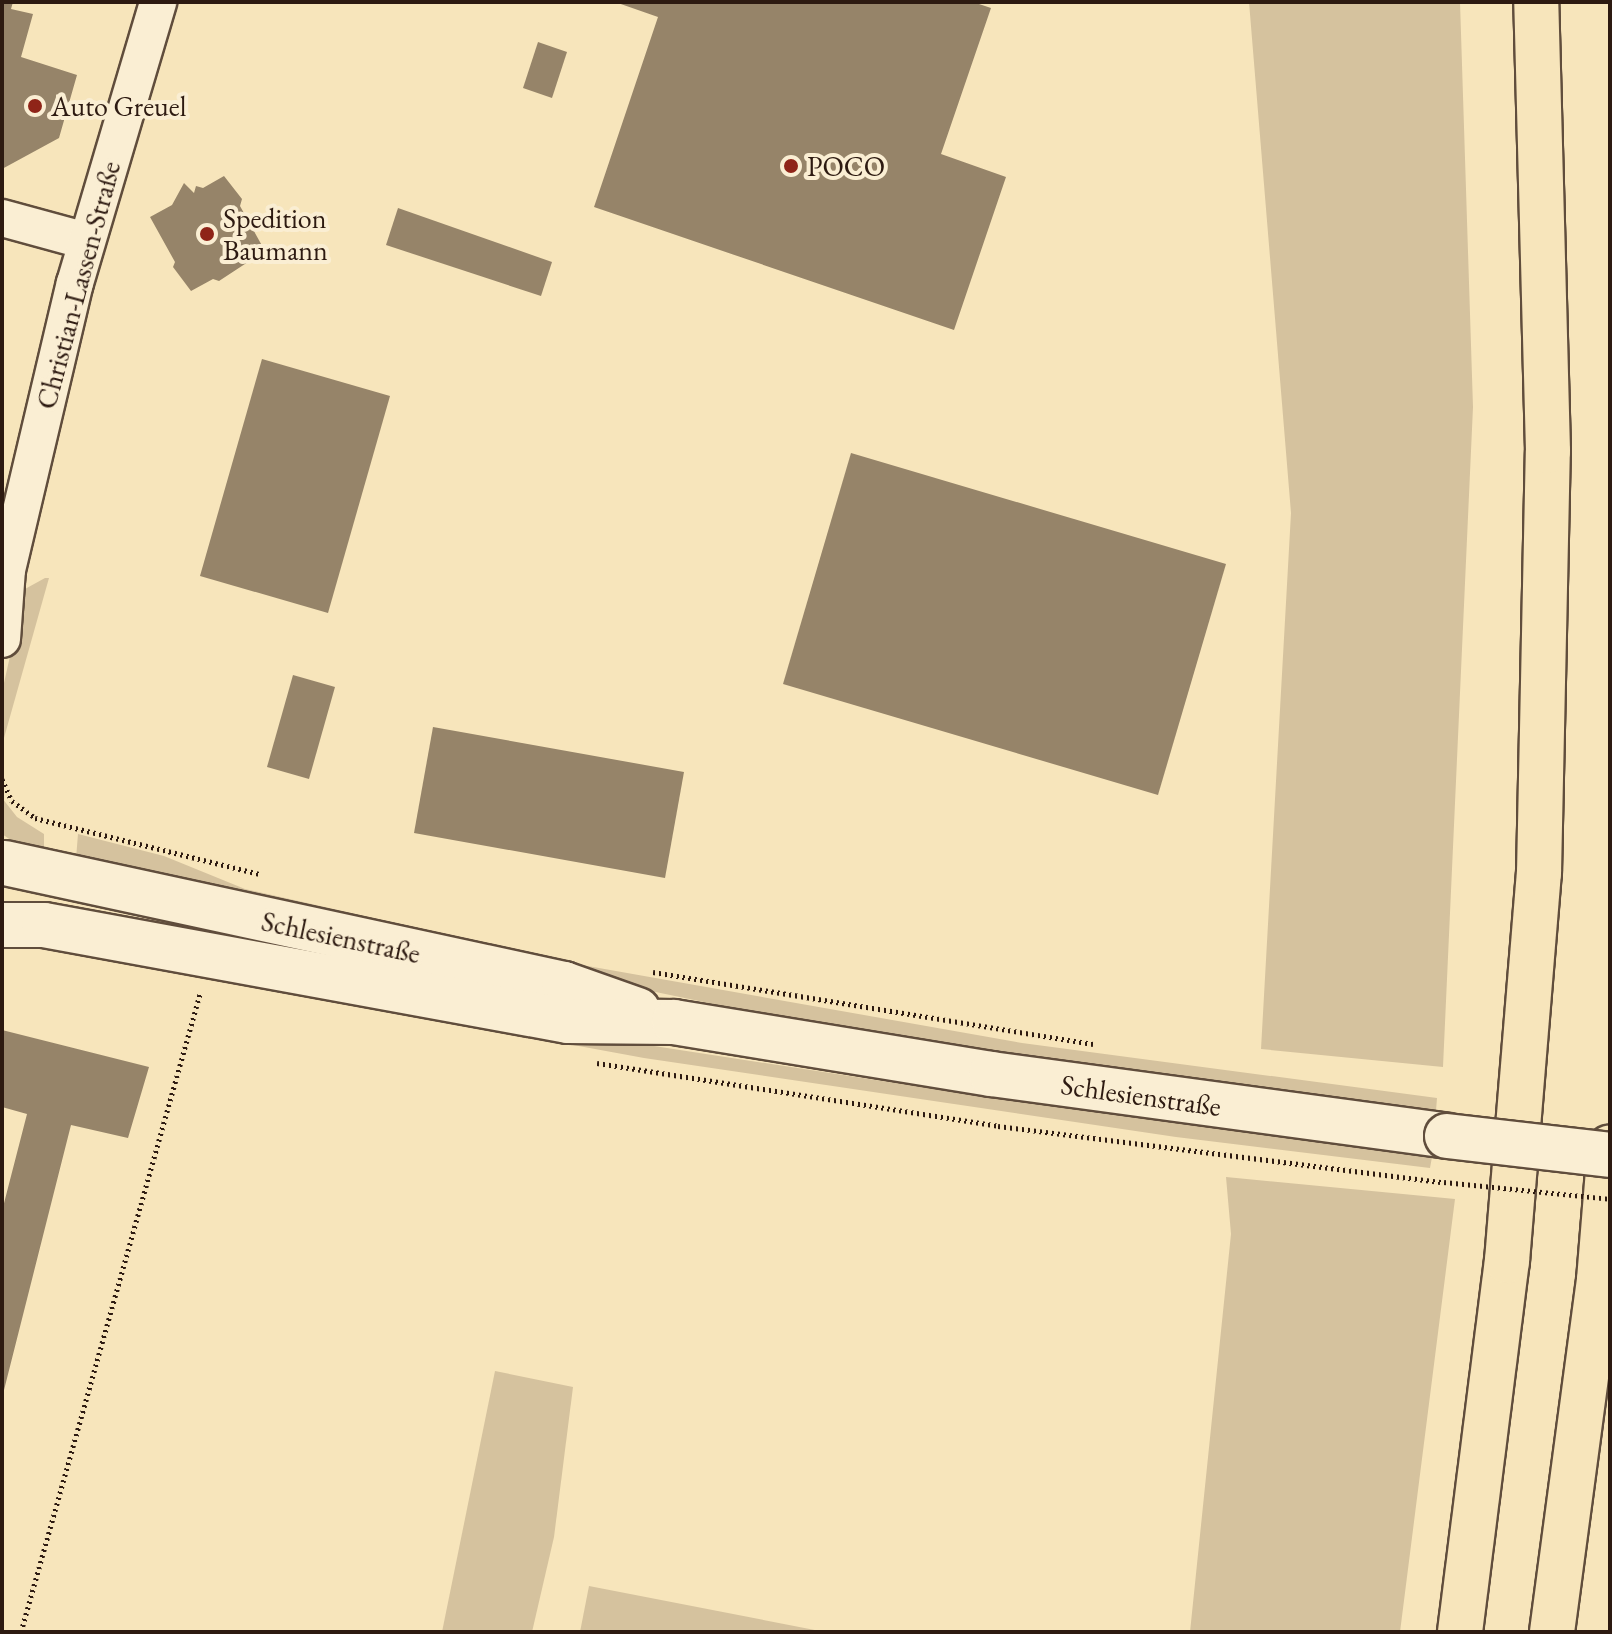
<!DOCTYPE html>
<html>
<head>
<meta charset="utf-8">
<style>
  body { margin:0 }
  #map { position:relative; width:1612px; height:1634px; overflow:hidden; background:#f7e5bb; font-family:"EB Garamond",serif }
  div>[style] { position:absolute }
  .green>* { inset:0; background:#d5c29e }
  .building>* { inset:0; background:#968469 }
  .path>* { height:5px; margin-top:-2.5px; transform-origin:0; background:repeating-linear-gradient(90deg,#2d1a11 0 2px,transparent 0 6px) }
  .roads { filter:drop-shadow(2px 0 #604d3c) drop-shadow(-2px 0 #604d3c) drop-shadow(0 2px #604d3c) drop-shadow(0 -2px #604d3c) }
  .minor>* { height:36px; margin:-18px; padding:0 18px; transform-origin:18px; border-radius:18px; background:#faeed3 }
  .tertiary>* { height:44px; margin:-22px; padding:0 22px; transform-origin:22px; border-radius:22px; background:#faeed3 }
  .motorway>* { height:44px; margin:-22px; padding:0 22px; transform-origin:22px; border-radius:22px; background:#f7e5bb }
  .path-bridge>* { height:5px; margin-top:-2.5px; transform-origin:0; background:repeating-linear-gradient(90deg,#2d1a11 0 2px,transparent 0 6px) }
  .bridges { filter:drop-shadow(2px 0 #604d3c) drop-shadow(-2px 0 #604d3c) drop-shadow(0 2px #604d3c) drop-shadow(0 -2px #604d3c) }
  .tertiary-bridge>* { height:44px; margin:-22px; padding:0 22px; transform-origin:22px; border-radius:22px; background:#faeed3 }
  .dots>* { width:22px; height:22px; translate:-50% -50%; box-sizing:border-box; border:4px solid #faeed3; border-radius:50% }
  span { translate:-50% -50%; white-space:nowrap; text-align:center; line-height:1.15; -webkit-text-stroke:8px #faeed3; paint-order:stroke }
  .poi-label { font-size:28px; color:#2d1a11 }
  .left { translate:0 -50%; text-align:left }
  .street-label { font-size:28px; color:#2d1a11 }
  .frame { position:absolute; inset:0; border:4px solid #2d1a11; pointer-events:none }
</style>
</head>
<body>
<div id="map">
  <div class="green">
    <i style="clip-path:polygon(1249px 2px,1460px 2px,1473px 407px,1443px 1067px,1261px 1049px,1291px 513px)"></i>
    <i style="clip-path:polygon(45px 578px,49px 578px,2px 745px,2px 692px,25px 589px)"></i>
    <i style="clip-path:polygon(2px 798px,17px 817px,44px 834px,44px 863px,2px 834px)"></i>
    <i style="clip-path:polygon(78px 834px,164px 856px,245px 889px,582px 965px,1022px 1043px,1437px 1098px,1436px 1111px,1088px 1066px,723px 1006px,75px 871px)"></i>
    <i style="clip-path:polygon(62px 938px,570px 1033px,966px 1094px,1432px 1157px,1430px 1168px,1176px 1137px,644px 1058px,60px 951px)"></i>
    <i style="clip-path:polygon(1226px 1177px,1455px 1199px,1400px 1632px,1190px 1632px,1231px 1234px)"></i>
    <i style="clip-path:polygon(495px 1371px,573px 1387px,554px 1537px,532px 1632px,442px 1632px)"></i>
    <i style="clip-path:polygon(589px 1586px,825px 1632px,580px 1632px)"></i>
  </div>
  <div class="building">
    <i style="clip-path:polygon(2px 2px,13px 2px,11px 9px,33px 14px,21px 57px,77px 75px,59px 138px,2px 169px)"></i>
    <i style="clip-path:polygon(615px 2px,973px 2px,991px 8px,941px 154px,1006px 177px,954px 330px,594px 207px,658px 17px)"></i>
    <i style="clip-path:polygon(538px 42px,567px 52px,552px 98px,523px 88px)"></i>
    <i style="clip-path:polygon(224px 176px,242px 199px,240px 206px,265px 251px,219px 281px,213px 279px,191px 291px,173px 267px,175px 262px,150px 217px,172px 205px,184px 183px,194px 193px,196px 186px,203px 188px)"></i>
    <i style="clip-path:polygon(398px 208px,552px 262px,541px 296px,386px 245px)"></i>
    <i style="clip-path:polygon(262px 359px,390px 396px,328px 613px,200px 576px)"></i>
    <i style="clip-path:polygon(851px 453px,1226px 564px,1158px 795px,783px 684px)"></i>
    <i style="clip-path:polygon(293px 675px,335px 687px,309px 779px,267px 767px)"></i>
    <i style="clip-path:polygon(433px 727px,684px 772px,665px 878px,414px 833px)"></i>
    <i style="clip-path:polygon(2px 1030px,149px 1067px,128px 1138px,71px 1125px,3px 1394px,2px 1211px,27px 1114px,2px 1107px)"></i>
  </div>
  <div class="path">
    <i style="left:2px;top:779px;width:24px;rotate:66deg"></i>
    <i style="left:12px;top:801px;width:29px;rotate:36deg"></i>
    <i style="left:35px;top:818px;width:231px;rotate:14deg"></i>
    <i style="left:653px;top:972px;width:446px;rotate:9.3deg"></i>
    <i style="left:597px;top:1063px;width:406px;rotate:8.9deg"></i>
    <i style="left:998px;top:1126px;width:450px;rotate:7.2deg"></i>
    <i style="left:21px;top:1632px;width:663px;rotate:-74.33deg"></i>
  </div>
  <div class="roads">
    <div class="minor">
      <i style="left:2px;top:218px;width:87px;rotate:15.3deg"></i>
      <i style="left:2px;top:639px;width:69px;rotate:-85.9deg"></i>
      <i style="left:7px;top:570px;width:295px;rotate:-76.7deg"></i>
      <i style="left:75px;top:283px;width:293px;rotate:-73.5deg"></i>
    </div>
    <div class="tertiary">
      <i style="left:5px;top:863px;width:572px;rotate:12.21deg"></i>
      <i style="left:564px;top:984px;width:78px;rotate:19.4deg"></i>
      <i style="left:2px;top:925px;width:42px"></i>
      <i style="left:44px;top:925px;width:533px;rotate:10.38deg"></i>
      <i style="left:568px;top:1021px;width:106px;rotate:0.5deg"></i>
      <i style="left:674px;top:1022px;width:321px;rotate:9.3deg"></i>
      <i style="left:991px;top:1074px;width:460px;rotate:7.7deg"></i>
    </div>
    <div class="motorway">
      <i style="left:1460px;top:1632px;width:374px;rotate:-82.8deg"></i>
      <i style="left:1507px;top:1261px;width:389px;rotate:-85.3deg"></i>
      <i style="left:1539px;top:873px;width:422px;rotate:-88.8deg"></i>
      <i style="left:1548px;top:451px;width:449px;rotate:-91.5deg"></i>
      <i style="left:1552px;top:1632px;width:355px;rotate:-82.4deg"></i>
      <i style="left:1599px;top:1280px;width:133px;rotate:-85.3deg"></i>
    </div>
  </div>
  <div class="path-bridge">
    <i style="left:1444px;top:1182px;width:167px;rotate:5.8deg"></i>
  </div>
  <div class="bridges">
    <div class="tertiary-bridge">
      <i style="left:1447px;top:1136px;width:164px;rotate:6.6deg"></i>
    </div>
  </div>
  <div class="dots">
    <i style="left:35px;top:106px;background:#8f2418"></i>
    <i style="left:791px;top:166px;background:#8f2418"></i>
    <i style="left:207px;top:234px;background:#8f2418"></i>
  </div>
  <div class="poi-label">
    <span class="left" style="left:51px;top:106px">Auto Greuel</span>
    <span class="left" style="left:807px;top:166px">POCO</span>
    <span class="left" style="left:223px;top:234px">Spedition<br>Baumann</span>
  </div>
  <div class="street-label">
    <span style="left:78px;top:285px;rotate:-75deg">Christian-Lassen-Straße</span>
    <span style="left:341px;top:937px;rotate:12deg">Schlesienstraße</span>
    <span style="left:1141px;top:1095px;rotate:8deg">Schlesienstraße</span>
  </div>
  <div class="frame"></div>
</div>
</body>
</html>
